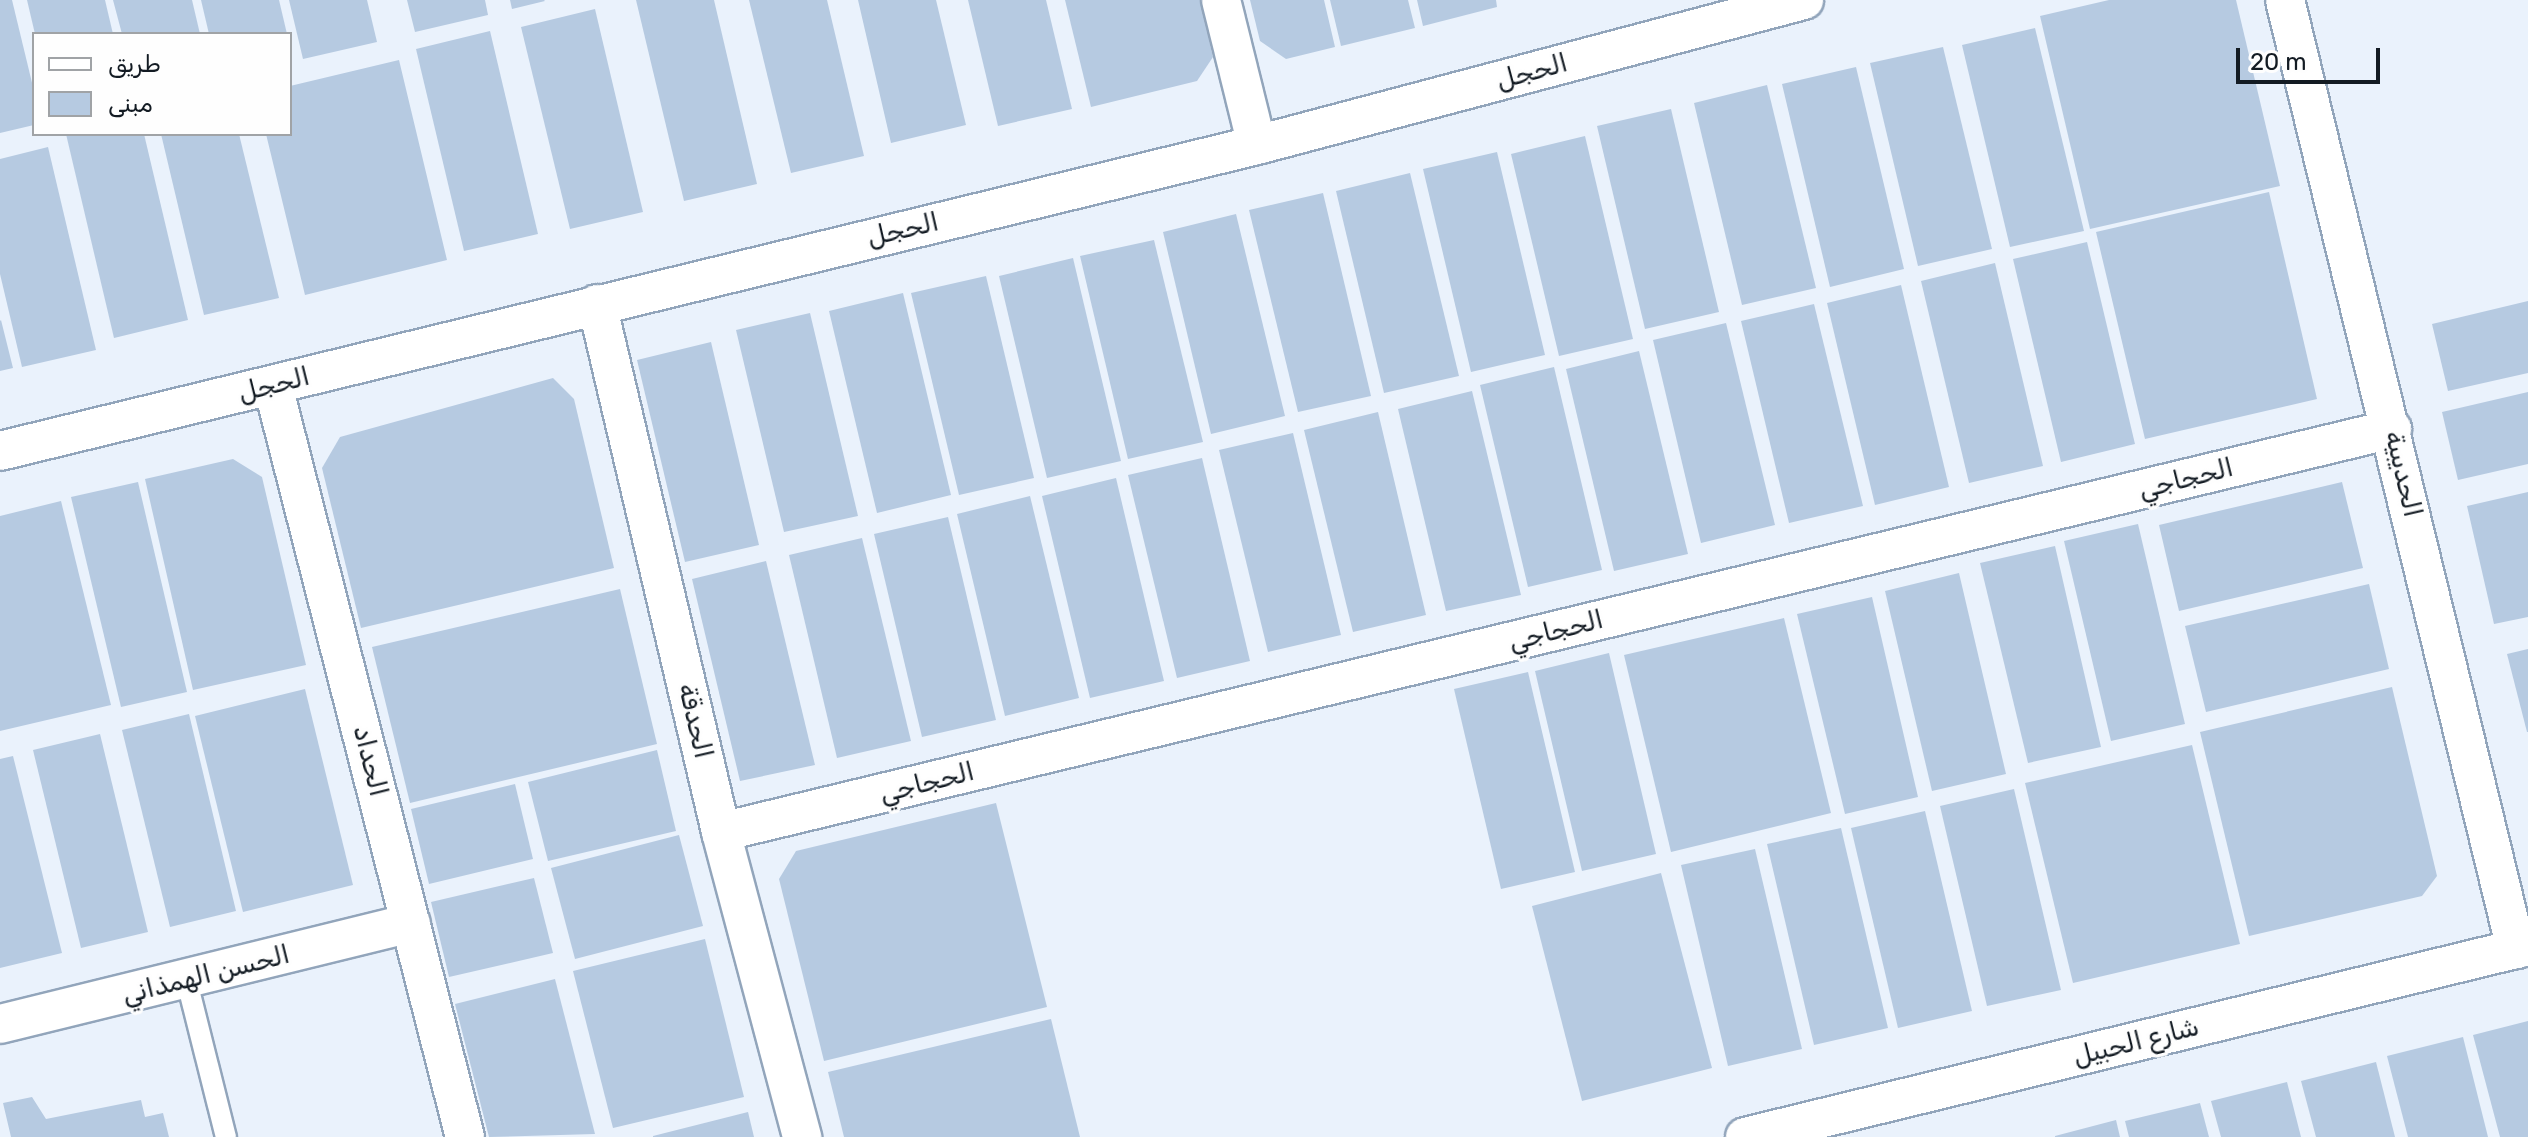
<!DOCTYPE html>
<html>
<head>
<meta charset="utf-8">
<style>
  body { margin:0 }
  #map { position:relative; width:2528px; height:1137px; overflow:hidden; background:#eaf2fc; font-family:Rubik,Cairo,sans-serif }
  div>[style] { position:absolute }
  .building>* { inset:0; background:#b6cae1 }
  .roads { filter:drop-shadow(2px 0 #92a5bb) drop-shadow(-2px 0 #92a5bb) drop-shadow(0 2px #92a5bb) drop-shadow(0 -2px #92a5bb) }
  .lane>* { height:20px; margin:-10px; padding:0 10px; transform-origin:10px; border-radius:10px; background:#fff }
  .street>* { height:38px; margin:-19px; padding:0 19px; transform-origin:19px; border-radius:19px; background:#fff }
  span { translate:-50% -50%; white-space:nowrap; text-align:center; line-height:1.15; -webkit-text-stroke:7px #fefefe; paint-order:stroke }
  .street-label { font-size:26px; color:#131b23 }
  .legend { position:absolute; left:32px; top:32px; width:260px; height:104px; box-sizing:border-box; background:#fefefe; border:2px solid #a0a3a6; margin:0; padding:10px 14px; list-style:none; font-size:24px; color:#131b23 }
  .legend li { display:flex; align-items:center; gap:16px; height:40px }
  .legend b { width:40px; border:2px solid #a0a3a6 }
  .scale { position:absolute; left:2236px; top:48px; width:144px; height:36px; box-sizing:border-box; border:4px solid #131b23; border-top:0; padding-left:10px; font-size:24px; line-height:28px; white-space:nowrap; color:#131b23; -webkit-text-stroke:6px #fefefe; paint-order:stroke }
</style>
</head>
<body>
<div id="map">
  <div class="building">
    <i style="clip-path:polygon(0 0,12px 0,34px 91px,34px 125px,0 133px)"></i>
    <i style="clip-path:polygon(27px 0,105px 0,113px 34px,35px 34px)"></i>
    <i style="clip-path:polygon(113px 0,192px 0,200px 34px,122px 34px)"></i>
    <i style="clip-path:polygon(201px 0,279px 0,287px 34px,209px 34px)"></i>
    <i style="clip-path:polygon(289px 0,367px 0,377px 42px,303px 59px)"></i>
    <i style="clip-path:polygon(407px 0,485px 0,488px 15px,415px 32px)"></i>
    <i style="clip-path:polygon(510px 0,544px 0,545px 1px,512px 9px)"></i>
    <i style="clip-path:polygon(636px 0,714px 0,757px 184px,684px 201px)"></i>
    <i style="clip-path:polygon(749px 0,827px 0,864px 156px,791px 173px)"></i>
    <i style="clip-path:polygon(858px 0,936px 0,966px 125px,891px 143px)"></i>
    <i style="clip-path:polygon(968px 0,1046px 0,1072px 109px,998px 126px)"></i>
    <i style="clip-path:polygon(1065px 0,1200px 0,1213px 57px,1197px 81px,1091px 107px)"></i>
    <i style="clip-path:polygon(1250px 0,1324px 0,1335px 47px,1286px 59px,1260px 41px)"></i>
    <i style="clip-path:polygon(1330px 0,1408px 0,1415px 28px,1341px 46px)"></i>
    <i style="clip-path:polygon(1417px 0,1496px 0,1497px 7px,1423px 26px)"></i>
    <i style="clip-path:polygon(2109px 0,2236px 0,2280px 186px,2090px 229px,2040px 16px)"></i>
    <i style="clip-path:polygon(595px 9px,643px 212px,570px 229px,521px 27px)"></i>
    <i style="clip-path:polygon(2035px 28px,2084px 231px,2010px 247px,1962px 45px)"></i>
    <i style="clip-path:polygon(490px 31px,538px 234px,464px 251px,416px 49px)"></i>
    <i style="clip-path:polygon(1943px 47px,1992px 249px,1918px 266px,1870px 63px)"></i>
    <i style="clip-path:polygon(399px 60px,447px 260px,305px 295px,266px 134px,290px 134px,290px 86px)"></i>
    <i style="clip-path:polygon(1856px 67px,1904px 269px,1830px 287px,1782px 84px)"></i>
    <i style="clip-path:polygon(1767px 85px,1816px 288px,1742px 305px,1694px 103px)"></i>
    <i style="clip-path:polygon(1671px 109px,1719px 312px,1645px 329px,1597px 126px)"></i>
    <i style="clip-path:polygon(66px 134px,144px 134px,188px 320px,114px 338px)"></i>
    <i style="clip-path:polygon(161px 134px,239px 134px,279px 298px,204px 315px)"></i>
    <i style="clip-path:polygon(1585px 136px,1633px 339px,1559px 356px,1511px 154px)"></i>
    <i style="clip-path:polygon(48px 147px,96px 350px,22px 367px,0 274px,0 159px)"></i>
    <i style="clip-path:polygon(1497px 152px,1545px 355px,1471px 372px,1423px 169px)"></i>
    <i style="clip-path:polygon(1410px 173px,1459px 376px,1384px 393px,1336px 191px)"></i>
    <i style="clip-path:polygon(2269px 192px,2317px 399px,2145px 439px,2096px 232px)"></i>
    <i style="clip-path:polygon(1323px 193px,1371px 396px,1298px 412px,1249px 210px)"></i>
    <i style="clip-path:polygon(1236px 214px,1285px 416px,1211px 434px,1163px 232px)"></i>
    <i style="clip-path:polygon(1154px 240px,1203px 442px,1128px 459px,1080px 256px)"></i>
    <i style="clip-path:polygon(2087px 242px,2135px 444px,2061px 462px,2013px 259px)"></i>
    <i style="clip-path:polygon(1073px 258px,1121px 461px,1047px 478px,999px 276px)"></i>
    <i style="clip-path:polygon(1995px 263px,2043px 466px,1969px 483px,1921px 281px)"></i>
    <i style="clip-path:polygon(986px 276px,1034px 478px,959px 495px,911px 293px)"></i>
    <i style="clip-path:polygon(1901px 285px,1949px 487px,1875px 505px,1827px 303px)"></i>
    <i style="clip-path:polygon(903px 293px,951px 495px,877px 513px,829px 311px)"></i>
    <i style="clip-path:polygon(2528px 301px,2528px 373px,2448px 391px,2432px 324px)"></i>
    <i style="clip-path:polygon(1814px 304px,1863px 506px,1789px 523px,1741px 321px)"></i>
    <i style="clip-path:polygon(810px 313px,858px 516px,784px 532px,736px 330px)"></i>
    <i style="clip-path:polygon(1px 320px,13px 368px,0 371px,0 321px)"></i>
    <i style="clip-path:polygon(1726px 323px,1775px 525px,1701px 543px,1653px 340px)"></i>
    <i style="clip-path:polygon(711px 342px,759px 545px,685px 562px,637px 360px)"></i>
    <i style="clip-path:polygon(1639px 351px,1688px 554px,1614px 571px,1566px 369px)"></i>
    <i style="clip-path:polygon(1554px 367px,1602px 570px,1528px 587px,1480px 385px)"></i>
    <i style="clip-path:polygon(553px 378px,574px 399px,614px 568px,361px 628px,322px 468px,340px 437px)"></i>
    <i style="clip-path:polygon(1472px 391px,1521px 595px,1446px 611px,1398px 409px)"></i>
    <i style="clip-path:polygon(2528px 392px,2528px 464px,2458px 480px,2442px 412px)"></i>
    <i style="clip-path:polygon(1378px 412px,1426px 615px,1353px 632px,1304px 430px)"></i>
    <i style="clip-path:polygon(1293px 433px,1341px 635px,1268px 652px,1219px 450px)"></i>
    <i style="clip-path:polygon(1202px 458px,1250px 661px,1177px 678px,1128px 475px)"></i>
    <i style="clip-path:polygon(233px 459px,262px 477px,306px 665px,193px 690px,145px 479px)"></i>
    <i style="clip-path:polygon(1116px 478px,1164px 681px,1090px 698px,1042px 496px)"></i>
    <i style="clip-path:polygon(138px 482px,187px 692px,121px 707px,71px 497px)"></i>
    <i style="clip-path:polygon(2342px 482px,2363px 568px,2179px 611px,2159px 525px)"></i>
    <i style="clip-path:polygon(2528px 492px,2528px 617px,2494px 624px,2467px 506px)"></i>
    <i style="clip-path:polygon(1030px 496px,1079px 698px,1005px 716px,957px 514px)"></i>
    <i style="clip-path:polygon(61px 501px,111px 705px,0 731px,0 516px)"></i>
    <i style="clip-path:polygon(948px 517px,996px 720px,922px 737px,874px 534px)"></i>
    <i style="clip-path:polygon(2138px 524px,2185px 724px,2111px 741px,2064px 541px)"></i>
    <i style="clip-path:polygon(862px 538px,911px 741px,837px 758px,789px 555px)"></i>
    <i style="clip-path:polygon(2055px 546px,2101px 747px,2028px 763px,1980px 563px)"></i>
    <i style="clip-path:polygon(766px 561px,815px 765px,740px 781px,692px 579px)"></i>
    <i style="clip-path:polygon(1959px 573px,2006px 774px,1932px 791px,1885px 591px)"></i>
    <i style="clip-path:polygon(2369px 584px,2389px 669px,2206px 712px,2185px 626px)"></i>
    <i style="clip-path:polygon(620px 589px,657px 744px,410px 803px,372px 647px)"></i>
    <i style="clip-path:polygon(1872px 597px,1918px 797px,1845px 814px,1797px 614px)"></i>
    <i style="clip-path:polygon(1784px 618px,1831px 813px,1671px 852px,1624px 655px)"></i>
    <i style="clip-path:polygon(2528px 649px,2528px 732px,2527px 732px,2507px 654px)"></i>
    <i style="clip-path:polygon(1609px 653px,1656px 854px,1582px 871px,1535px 671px)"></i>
    <i style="clip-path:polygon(1528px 672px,1575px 872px,1501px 889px,1454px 689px)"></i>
    <i style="clip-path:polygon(2392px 687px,2437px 876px,2422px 896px,2249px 936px,2200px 732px)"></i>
    <i style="clip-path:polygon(305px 689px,353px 885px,243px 912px,195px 716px)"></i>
    <i style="clip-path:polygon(189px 714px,236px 911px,170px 927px,122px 730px)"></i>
    <i style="clip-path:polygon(100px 734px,148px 932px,81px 948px,33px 750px)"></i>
    <i style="clip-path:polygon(2192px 745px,2240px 944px,2073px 983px,2025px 783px)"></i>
    <i style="clip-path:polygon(657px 750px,676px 831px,548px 861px,528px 782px)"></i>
    <i style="clip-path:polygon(13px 756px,62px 953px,0 968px,0 759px)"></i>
    <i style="clip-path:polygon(515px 784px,533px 859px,429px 884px,411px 809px)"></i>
    <i style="clip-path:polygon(2014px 789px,2061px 990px,1987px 1006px,1940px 806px)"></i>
    <i style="clip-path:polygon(996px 803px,1047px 1007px,824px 1061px,779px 879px,796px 851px)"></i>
    <i style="clip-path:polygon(1925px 811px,1972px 1011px,1898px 1028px,1851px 828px)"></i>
    <i style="clip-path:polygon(1841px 828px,1888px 1028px,1814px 1045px,1767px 844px)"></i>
    <i style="clip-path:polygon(679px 835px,703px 926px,575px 959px,551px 868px)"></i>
    <i style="clip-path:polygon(1755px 849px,1802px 1049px,1728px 1066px,1681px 865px)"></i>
    <i style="clip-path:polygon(1661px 873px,1712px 1068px,1582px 1101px,1532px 906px)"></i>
    <i style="clip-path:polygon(534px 878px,553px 953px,449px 977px,431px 902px)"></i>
    <i style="clip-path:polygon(705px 939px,744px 1097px,613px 1128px,573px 971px)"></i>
    <i style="clip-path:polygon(555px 979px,595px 1134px,489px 1137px,455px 1004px)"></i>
    <i style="clip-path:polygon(1051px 1019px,1080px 1137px,844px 1137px,828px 1072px)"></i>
    <i style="clip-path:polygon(2528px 1021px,2528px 1137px,2500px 1137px,2473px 1035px)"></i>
    <i style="clip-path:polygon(2463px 1037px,2488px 1137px,2408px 1137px,2387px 1056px)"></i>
    <i style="clip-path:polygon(2376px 1062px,2395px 1137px,2316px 1137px,2301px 1081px)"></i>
    <i style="clip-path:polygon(2287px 1082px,2301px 1137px,2221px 1137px,2211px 1101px)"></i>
    <i style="clip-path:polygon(32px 1097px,46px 1119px,141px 1100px,145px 1117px,163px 1113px,169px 1137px,11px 1137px,3px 1103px)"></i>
    <i style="clip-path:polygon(2200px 1103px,2209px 1137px,2129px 1137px,2125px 1121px)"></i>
    <i style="clip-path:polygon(748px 1112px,754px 1137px,653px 1137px,653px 1136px)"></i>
    <i style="clip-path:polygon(2116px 1120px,2120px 1137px,2055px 1137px,2055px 1136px)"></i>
  </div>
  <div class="roads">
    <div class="lane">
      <i style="left:187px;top:982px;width:160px;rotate:75.9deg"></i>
    </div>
    <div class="street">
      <i style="left:1221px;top:0;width:149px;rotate:76.1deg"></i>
      <i style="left:2285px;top:0;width:977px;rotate:76.32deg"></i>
      <i style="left:597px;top:304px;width:542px;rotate:76.78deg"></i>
      <i style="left:721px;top:832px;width:316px;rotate:75.1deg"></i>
      <i style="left:273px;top:386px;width:775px;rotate:75.66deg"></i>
      <i style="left:0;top:451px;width:1294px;rotate:-13.68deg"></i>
      <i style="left:1257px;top:145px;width:566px;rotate:-14.85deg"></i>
      <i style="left:721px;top:832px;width:1719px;rotate:-13.56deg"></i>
      <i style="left:0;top:1024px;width:423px;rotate:-13.8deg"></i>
      <i style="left:1745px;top:1137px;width:806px;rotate:-13.71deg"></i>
    </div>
  </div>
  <div class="street-label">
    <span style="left:1532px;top:72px;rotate:-15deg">الحجل</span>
    <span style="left:903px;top:230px;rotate:-13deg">الحجل</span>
    <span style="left:274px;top:385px;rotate:-14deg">الحجل</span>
    <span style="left:2403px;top:474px;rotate:77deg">الحديبية</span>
    <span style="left:2186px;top:479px;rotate:-14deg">الحجاجي</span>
    <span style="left:1556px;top:631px;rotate:-14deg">الحجاجي</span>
    <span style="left:695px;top:721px;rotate:77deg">الحدقة</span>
    <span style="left:370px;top:761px;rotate:76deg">الحداد</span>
    <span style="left:927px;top:783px;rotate:-14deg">الحجاجي</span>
    <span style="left:206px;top:975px;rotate:-14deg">الحسن الهمذاني</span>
    <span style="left:2136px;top:1042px;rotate:-14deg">شارع الحبيل</span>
  </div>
  <ul class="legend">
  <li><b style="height:10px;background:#fff"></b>طريق</li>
  <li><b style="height:22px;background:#b6cae1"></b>مبنى</li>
  </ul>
  <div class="scale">20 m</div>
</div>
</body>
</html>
